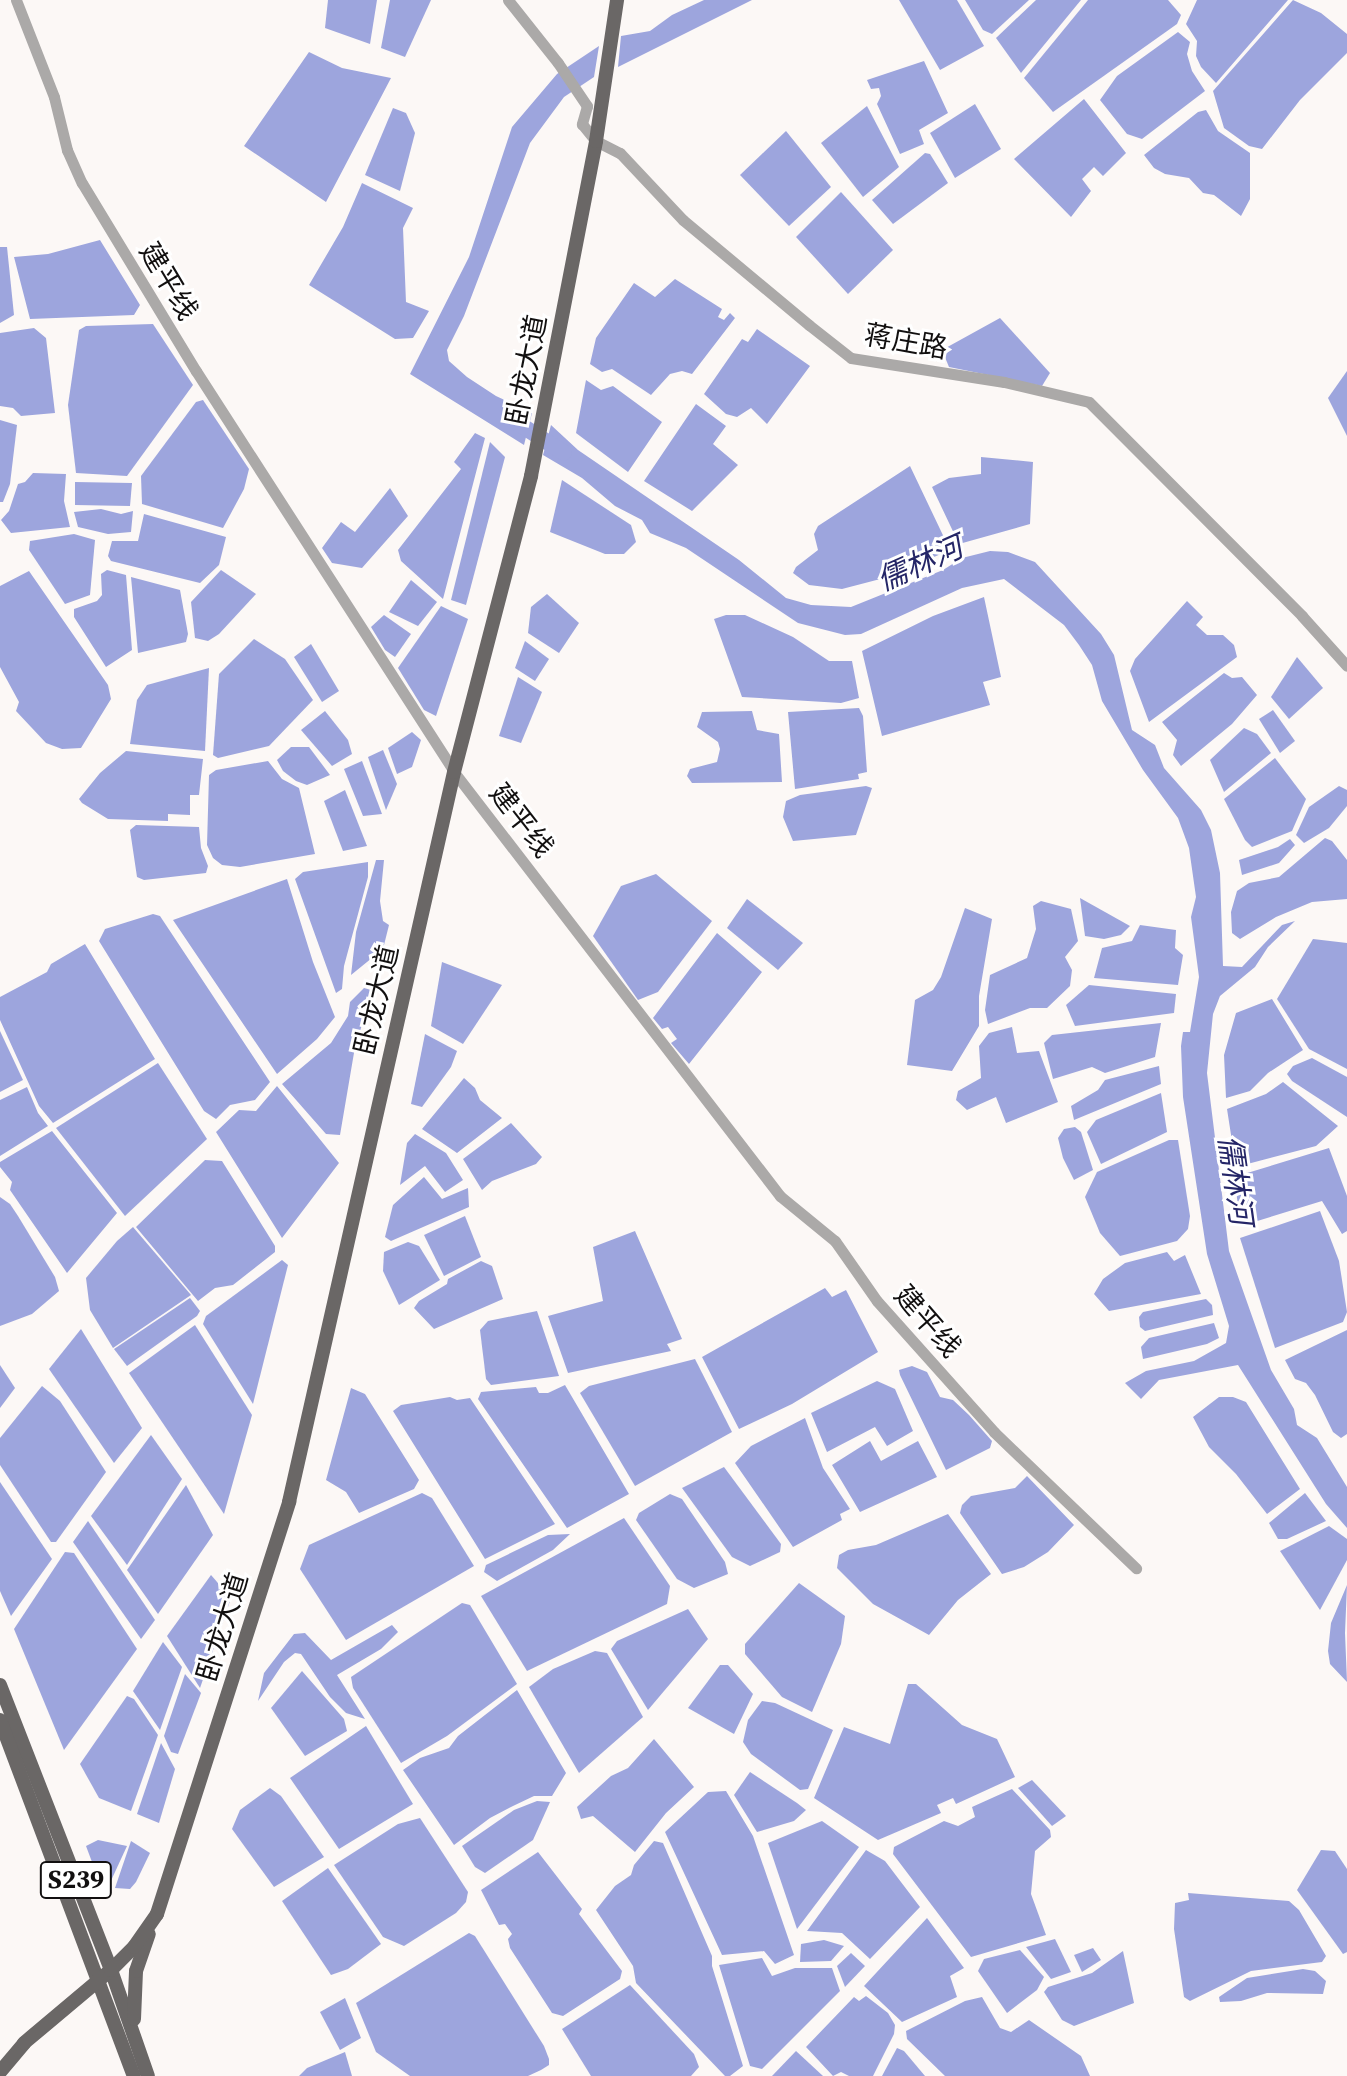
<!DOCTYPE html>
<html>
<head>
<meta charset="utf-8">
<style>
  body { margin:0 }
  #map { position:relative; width:1347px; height:2076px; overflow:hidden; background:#fcf8f6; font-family:"Source Serif 4","Noto Sans SC",serif }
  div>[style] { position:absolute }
  .water>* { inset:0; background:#9da5dd }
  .river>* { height:16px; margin:-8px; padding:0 8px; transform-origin:8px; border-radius:8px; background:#9da5dd }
  .minor>* { height:11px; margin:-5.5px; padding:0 5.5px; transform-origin:5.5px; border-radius:5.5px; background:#aba9a8 }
  .major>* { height:14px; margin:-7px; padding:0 7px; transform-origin:7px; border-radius:7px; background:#6a6766 }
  span { translate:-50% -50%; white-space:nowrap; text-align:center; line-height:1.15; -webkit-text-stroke:6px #fff; paint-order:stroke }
  .shield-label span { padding:2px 6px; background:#fff; border:2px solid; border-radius:6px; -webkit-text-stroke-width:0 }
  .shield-label { font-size:26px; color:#121010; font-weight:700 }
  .street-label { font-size:28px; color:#121010 }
  .water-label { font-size:30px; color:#252667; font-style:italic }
</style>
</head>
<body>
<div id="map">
  <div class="water">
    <i style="clip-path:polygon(328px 0,377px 0,370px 44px,325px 28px)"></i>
    <i style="clip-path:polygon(390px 0,431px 0,405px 57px,381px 48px)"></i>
    <i style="clip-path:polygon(704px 0,752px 0,618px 67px,621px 36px,650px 31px,672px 15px)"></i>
    <i style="clip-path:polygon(899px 0,957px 0,984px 46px,940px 70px)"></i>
    <i style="clip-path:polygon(965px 0,1029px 0,992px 34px,983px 30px)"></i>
    <i style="clip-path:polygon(1036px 0,1081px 0,1021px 73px,996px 38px)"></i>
    <i style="clip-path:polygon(1088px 0,1168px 0,1181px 15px,1177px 24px,1053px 112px,1024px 78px)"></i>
    <i style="clip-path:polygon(1197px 0,1288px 0,1216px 83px,1201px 67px,1196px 56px,1197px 41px,1186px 24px)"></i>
    <i style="clip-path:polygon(1293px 0,1321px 13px,1347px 34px,1347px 53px,1300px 100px,1262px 149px,1249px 146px,1224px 128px,1213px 91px)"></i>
    <i style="clip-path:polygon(1178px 32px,1190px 42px,1187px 54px,1192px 71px,1205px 91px,1142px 139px,1127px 134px,1100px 100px,1117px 76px)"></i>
    <i style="clip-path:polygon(599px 46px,594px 77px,564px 97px,530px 143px,464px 316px,447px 350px,449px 361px,467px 377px,496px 396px,532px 413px,524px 445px,410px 374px,469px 257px,512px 127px,557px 74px)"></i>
    <i style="clip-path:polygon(309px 52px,342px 68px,391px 78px,326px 202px,244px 146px)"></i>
    <i style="clip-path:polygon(924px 61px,948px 113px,919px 130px,924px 144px,900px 154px,877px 104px,881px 96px,879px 88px,871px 89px,867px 80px)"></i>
    <i style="clip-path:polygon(1084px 99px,1126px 153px,1103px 176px,1094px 167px,1082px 179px,1091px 191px,1071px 217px,1014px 159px)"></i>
    <i style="clip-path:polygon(975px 104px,1001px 149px,955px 178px,930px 133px)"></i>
    <i style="clip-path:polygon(867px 106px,899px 167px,863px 197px,821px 143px)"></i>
    <i style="clip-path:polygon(393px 108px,406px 113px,415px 133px,400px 191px,365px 175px)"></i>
    <i style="clip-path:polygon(1206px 110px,1218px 131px,1250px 153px,1250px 199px,1241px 216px,1214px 195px,1203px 193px,1189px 178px,1165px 174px,1154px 168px,1144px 155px,1198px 112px)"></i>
    <i style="clip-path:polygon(786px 131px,831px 187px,789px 226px,740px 175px)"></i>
    <i style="clip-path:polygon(925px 153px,930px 154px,948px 183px,893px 224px,872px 200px)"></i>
    <i style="clip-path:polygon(362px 183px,413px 208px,403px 228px,406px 302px,429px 311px,413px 338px,395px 339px,309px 285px,343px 227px)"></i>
    <i style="clip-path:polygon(841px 192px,893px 250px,848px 294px,796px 237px)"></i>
    <i style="clip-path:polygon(100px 240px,140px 305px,134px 315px,30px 319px,14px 257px,48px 254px)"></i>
    <i style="clip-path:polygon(0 247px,7px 247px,14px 315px,0 323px)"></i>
    <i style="clip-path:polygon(675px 279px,722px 309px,718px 317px,724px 320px,730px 313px,735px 318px,692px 374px,682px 371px,670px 374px,651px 395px,612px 369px,602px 372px,590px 364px,596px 338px,634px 283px,655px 297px)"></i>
    <i style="clip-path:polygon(1000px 318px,1050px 373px,1042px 386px,949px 367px,942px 350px)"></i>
    <i style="clip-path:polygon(153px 324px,193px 385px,127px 476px,76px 473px,68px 405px,79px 330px,86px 326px)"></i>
    <i style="clip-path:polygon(34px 328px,46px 338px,55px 413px,21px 416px,13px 408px,0 406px,0 333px)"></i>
    <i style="clip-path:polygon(757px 329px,810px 366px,767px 424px,751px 408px,737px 417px,726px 414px,704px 394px,742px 339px,748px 342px)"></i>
    <i style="clip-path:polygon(1347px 371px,1347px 436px,1328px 398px)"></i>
    <i style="clip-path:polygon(586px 380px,601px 390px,613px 386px,662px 422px,628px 472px,576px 433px)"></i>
    <i style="clip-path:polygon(203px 400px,249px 469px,244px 489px,223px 528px,142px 504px,141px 476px,196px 402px)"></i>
    <i style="clip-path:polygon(696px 404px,726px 426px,713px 444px,738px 465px,692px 511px,644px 481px)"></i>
    <i style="clip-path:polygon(0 420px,17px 425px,10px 484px,3px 502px,0 502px)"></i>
    <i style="clip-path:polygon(551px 425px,578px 450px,739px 560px,786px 598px,811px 605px,851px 607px,943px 570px,962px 558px,990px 551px,1008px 552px,1035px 562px,1101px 634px,1114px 655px,1132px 730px,1155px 745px,1164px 768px,1201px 810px,1211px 830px,1220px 873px,1223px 966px,1242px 967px,1282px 925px,1295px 921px,1268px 947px,1255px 967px,1220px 996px,1213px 1014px,1207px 1073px,1229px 1251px,1271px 1370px,1294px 1409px,1297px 1425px,1317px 1438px,1347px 1487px,1347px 1528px,1326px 1504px,1238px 1365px,1159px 1380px,1141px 1399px,1125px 1383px,1146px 1371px,1194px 1361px,1226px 1343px,1229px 1326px,1207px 1254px,1183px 1097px,1181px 1046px,1183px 1032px,1190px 1032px,1199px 977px,1191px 917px,1196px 897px,1189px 848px,1178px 818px,1143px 770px,1102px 701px,1092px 665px,1079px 645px,1064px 625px,1004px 579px,962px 588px,861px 634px,845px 635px,798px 623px,686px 548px,650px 533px,642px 520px,615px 506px,582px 478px,543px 455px)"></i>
    <i style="clip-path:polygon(475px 433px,485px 438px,443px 599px,401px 561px,398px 550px,461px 469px,454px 462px)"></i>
    <i style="clip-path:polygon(490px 442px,505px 457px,466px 605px,451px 600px)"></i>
    <i style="clip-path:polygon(981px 457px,1033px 462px,1030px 524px,959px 544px,932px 487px,949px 478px,981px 474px)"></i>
    <i style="clip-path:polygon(910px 466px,950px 550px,888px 577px,842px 589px,809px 585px,793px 573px,796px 567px,818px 550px,814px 534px,818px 526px)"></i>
    <i style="clip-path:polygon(33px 473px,66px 474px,64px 501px,70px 527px,11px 533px,1px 520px,9px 511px,18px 484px,25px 482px)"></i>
    <i style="clip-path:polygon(562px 480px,631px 525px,636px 542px,624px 554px,605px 554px,550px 532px)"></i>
    <i style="clip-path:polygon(75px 482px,132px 483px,130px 506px,75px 505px)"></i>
    <i style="clip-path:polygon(390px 488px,408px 516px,362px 568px,332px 563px,322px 548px,341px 522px,355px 532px)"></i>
    <i style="clip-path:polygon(101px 509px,121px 514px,133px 511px,131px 532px,108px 534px,78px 527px,74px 512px)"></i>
    <i style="clip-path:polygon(144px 514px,226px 537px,219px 565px,200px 583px,111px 561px,108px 556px,112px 541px,138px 541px)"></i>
    <i style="clip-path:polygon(74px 534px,95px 540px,90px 595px,65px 604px,29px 550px,30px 541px)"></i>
    <i style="clip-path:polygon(107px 570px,126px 575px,132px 650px,106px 667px,74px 617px,74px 609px,97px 601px,102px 595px,101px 574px)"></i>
    <i style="clip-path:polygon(221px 570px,256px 594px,219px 634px,208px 641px,195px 638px,191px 602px)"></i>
    <i style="clip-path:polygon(29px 571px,108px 685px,111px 699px,81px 748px,62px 749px,46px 743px,16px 711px,19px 702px,0 667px,0 586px)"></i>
    <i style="clip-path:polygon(131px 577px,180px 590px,188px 634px,186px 642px,138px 653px)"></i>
    <i style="clip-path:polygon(411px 580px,437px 602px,418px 626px,389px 612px)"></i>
    <i style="clip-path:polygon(547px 594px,579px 623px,559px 653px,528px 633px,531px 607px)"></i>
    <i style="clip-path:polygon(984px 597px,1001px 677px,983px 682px,990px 705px,882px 736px,862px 651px,933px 616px)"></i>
    <i style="clip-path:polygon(1187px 601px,1203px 617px,1196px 625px,1207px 635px,1223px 635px,1234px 645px,1237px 657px,1149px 722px,1130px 671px,1135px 659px)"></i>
    <i style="clip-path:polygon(441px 606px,468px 619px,436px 716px,424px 710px,398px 668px)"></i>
    <i style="clip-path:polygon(384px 615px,411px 634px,395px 657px,385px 650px,371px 627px)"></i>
    <i style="clip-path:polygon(726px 615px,745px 615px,793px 637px,829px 661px,852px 661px,859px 698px,841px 703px,742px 697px,714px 619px)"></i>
    <i style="clip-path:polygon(254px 639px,285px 659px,313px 700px,269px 746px,218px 758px,213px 755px,219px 674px)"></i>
    <i style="clip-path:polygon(525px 641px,549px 659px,535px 681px,515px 668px)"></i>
    <i style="clip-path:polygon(311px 644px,339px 691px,322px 702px,294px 657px)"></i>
    <i style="clip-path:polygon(1297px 657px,1323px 688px,1289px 719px,1271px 697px)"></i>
    <i style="clip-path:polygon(209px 668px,205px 751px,130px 744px,137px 700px,147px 685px)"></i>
    <i style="clip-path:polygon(1224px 673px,1232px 678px,1242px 677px,1257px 695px,1232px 724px,1181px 766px,1173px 755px,1177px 740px,1162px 722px)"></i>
    <i style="clip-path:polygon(518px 677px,542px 692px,521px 743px,499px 736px)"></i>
    <i style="clip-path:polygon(859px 708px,863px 716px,867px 772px,858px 774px,859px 779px,795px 789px,788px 712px)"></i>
    <i style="clip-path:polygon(1273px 710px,1295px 741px,1280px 753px,1259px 719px)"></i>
    <i style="clip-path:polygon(325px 711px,348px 740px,352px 754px,332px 766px,301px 730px)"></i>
    <i style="clip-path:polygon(752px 711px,757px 730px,779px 734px,782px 782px,692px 783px,687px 776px,690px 769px,717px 762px,720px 749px,718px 742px,697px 727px,702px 712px)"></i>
    <i style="clip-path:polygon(1244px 728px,1257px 734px,1271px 753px,1224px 792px,1210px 760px)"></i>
    <i style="clip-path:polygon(412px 732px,421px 740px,412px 767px,397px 774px,388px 748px)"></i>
    <i style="clip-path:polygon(291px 747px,309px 747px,330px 775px,307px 785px,296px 781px,283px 771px,277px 760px)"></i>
    <i style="clip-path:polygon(383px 750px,397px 784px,386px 810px,368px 757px)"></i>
    <i style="clip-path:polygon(126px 751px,203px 759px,199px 795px,190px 795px,190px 815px,168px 814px,168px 821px,108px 819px,82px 803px,79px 799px,100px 773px)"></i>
    <i style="clip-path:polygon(1275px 758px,1306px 799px,1292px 831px,1252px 847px,1245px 840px,1224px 799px)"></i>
    <i style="clip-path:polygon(268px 761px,282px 779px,299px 788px,315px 854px,240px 867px,222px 865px,213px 858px,207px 845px,209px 775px,216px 770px)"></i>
    <i style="clip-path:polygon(362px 761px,382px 814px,363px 816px,344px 769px)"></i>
    <i style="clip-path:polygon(866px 786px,872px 788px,856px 835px,793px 841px,783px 817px,786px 801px,800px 795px)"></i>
    <i style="clip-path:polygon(1339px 786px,1347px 790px,1347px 806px,1329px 828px,1304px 843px,1296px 835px,1309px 807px)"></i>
    <i style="clip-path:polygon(345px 790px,367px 846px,343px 851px,324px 801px)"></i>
    <i style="clip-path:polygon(136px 825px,199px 827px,201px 848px,208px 866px,206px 873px,144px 880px,137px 877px,130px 830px)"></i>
    <i style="clip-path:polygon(1325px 838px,1332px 841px,1347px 860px,1347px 899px,1312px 902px,1276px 917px,1240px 939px,1232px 933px,1231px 912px,1237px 891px,1249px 883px,1279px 877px)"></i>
    <i style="clip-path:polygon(1290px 839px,1295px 845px,1279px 863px,1242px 875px,1239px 860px,1278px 847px)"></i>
    <i style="clip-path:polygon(376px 860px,384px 860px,380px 901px,383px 921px,389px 925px,383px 949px,351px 975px,356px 932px)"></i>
    <i style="clip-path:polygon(368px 862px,368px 877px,344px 966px,342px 989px,336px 993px,295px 879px,303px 872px)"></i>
    <i style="clip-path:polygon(656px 874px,712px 921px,658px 992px,638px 1000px,593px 936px,621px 886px)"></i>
    <i style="clip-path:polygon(287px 879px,313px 962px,335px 1017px,317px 1039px,277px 1074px,173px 920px)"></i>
    <i style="clip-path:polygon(1080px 898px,1130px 926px,1121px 935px,1104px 939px,1085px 936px)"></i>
    <i style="clip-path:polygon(747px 899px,803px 943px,778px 970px,727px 928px)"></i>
    <i style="clip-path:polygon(1041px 901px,1071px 909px,1078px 941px,1065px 957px,1072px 970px,1070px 986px,1047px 1008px,1030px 1008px,988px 1024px,985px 1010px,990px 975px,1027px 958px,1036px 929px,1033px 906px)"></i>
    <i style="clip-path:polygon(965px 908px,992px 919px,979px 996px,979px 1026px,952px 1071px,907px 1065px,915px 1000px,933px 990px,941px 977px)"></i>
    <i style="clip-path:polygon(153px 914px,160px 916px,270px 1082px,255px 1100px,230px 1105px,216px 1119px,204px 1111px,99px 941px,105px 929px)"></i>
    <i style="clip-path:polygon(1140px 925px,1176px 930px,1175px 948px,1183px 955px,1178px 985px,1094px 978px,1102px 948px,1132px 941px)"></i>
    <i style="clip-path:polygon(717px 933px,762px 972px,689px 1064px,671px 1043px,677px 1039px,668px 1027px,662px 1029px,653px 1018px)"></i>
    <i style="clip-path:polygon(1313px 939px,1347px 943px,1347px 1069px,1309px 1049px,1277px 999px)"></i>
    <i style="clip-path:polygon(85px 944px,155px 1059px,53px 1123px,39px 1106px,0 1020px,0 997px,47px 972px,51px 964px)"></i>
    <i style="clip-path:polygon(442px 962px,502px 985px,463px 1044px,431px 1026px)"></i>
    <i style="clip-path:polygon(1089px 985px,1176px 994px,1174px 1013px,1075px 1026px,1066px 1005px)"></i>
    <i style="clip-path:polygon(364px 988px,371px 990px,371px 996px,355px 1047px,340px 1135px,326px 1134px,282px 1084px,331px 1043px,348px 1016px,350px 1002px)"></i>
    <i style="clip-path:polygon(1272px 999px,1303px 1050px,1268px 1073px,1250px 1091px,1226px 1098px,1224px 1055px,1236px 1013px)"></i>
    <i style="clip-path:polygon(1161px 1023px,1155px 1057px,1105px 1073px,1092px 1067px,1053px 1079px,1044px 1043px,1052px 1035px)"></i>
    <i style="clip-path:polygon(1012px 1027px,1017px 1053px,1039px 1051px,1058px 1102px,1006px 1123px,996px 1097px,967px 1110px,956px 1100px,958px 1091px,981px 1078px,979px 1046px,989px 1033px)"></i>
    <i style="clip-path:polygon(0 1031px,23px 1080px,0 1092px)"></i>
    <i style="clip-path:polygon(425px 1034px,457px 1051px,451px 1067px,422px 1107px,411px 1104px)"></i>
    <i style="clip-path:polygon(1312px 1058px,1347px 1077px,1347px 1117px,1292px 1081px,1287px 1074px,1293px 1066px)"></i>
    <i style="clip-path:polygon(158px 1063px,207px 1139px,125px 1216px,56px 1128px)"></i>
    <i style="clip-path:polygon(1159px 1066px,1161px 1084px,1074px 1120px,1071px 1106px,1098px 1090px,1105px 1080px)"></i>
    <i style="clip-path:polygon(464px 1078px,475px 1088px,480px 1100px,502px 1118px,457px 1153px,422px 1129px)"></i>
    <i style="clip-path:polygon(1283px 1082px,1338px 1126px,1316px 1146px,1236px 1167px,1227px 1109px,1266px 1094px)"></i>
    <i style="clip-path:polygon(277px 1086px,339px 1163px,282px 1238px,216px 1132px,239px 1110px,256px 1111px)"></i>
    <i style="clip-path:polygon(27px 1087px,38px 1113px,48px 1126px,0 1156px,0 1100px)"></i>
    <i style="clip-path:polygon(1161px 1093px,1167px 1132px,1101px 1164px,1087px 1132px,1096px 1120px)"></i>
    <i style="clip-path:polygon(511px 1123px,542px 1157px,536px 1164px,492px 1181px,482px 1190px,463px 1159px)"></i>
    <i style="clip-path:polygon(1075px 1127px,1081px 1132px,1093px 1170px,1074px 1180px,1063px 1158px,1058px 1138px,1064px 1129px)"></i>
    <i style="clip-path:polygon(52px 1131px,117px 1213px,67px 1273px,10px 1190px,12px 1182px,0 1167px,0 1162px)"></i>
    <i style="clip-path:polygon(415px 1134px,446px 1153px,463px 1180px,445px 1192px,425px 1166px,400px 1185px,407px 1143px)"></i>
    <i style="clip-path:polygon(1169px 1140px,1178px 1140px,1190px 1216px,1188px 1229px,1177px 1241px,1120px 1256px,1100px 1233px,1085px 1197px,1097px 1172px)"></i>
    <i style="clip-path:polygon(1329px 1148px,1347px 1196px,1347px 1231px,1342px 1234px,1322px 1201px,1241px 1226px,1234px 1177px)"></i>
    <i style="clip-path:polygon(205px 1160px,222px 1161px,275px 1246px,275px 1252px,233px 1285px,215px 1288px,198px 1301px,136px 1227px)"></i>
    <i style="clip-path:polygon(424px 1177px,442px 1199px,468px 1188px,469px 1207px,391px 1241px,385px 1237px,393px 1205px)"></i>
    <i style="clip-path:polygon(0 1197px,10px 1204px,18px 1216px,55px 1277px,59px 1291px,32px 1314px,0 1326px)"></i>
    <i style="clip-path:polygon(1320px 1211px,1339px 1261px,1347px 1312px,1343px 1322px,1275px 1348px,1240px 1238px)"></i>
    <i style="clip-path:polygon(465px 1216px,481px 1257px,444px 1276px,424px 1235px)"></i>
    <i style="clip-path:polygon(133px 1227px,191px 1295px,113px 1348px,90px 1310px,86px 1278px,117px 1241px)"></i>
    <i style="clip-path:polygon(635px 1231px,682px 1339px,667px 1344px,671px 1351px,568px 1373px,548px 1316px,603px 1301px,593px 1247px)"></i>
    <i style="clip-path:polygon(408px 1242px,419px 1246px,440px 1280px,399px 1305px,383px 1271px,384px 1252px)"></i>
    <i style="clip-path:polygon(1167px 1252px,1174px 1261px,1185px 1255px,1201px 1294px,1109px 1311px,1094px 1294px,1103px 1279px,1125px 1263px)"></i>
    <i style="clip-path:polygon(282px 1260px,288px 1265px,253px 1404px,203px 1324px,206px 1316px)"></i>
    <i style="clip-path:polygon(481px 1261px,492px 1266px,503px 1299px,434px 1329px,414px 1308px,419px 1301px,447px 1284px,448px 1279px)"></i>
    <i style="clip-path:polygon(825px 1288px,832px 1297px,846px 1290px,878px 1352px,792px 1404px,739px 1429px,702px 1357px)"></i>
    <i style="clip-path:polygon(190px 1298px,200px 1311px,197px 1316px,127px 1366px,114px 1349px)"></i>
    <i style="clip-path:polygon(1206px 1299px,1212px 1305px,1213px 1315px,1145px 1331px,1140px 1327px,1139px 1317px,1143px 1312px)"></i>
    <i style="clip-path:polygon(537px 1311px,559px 1376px,491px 1385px,486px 1379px,480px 1330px,488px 1321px)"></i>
    <i style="clip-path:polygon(1214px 1323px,1219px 1338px,1207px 1344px,1143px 1359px,1141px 1347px,1149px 1338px)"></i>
    <i style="clip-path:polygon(195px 1325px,252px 1415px,224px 1514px,129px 1373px)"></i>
    <i style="clip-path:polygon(81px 1329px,142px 1428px,114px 1463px,49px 1369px)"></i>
    <i style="clip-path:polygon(1347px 1330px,1347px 1434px,1341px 1438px,1333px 1432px,1315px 1395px,1306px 1383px,1295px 1379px,1285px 1360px)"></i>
    <i style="clip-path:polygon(695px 1359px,732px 1432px,635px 1486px,580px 1393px,589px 1386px)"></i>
    <i style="clip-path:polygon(0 1365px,15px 1388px,0 1408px)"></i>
    <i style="clip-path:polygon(912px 1366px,927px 1372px,940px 1397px,953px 1400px,969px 1415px,992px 1441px,990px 1448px,946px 1470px,900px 1375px,899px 1370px)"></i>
    <i style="clip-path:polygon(877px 1381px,895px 1389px,913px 1431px,887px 1446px,875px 1427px,827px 1452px,811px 1413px)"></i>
    <i style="clip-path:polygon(565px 1385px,629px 1494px,567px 1528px,478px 1399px,481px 1392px,536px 1387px,539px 1393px,548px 1393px)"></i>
    <i style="clip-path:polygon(42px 1386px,60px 1401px,106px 1472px,56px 1542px,51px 1542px,0 1465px,0 1438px)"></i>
    <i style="clip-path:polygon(351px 1388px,365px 1394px,419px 1480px,414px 1489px,359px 1513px,346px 1492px,326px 1480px)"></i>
    <i style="clip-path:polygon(450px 1397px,457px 1400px,470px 1398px,555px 1524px,485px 1559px,393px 1411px,401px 1405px)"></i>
    <i style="clip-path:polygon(1219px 1397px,1233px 1397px,1246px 1402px,1300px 1489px,1267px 1514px,1236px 1474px,1209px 1447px,1193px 1417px)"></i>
    <i style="clip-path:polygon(805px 1418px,823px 1468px,850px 1509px,840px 1514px,842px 1520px,793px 1547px,735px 1463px,751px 1446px)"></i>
    <i style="clip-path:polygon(151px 1435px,182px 1479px,127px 1565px,91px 1516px)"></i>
    <i style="clip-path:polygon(870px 1441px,881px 1461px,918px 1441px,937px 1477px,860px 1512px,832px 1465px)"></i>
    <i style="clip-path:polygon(724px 1467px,781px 1544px,780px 1552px,750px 1566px,732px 1557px,682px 1488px)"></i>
    <i style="clip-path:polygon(1027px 1476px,1074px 1525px,1048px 1552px,1024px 1567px,1002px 1574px,960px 1513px,962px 1505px,971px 1496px,1015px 1488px)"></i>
    <i style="clip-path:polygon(0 1482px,52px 1559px,11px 1616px,0 1591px)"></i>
    <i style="clip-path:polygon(186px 1485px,213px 1535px,158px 1614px,127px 1570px)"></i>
    <i style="clip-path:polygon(422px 1493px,432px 1498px,474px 1566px,346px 1640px,300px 1569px,309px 1545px)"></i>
    <i style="clip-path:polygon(1305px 1493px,1326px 1521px,1287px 1539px,1278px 1539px,1269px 1523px)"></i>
    <i style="clip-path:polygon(670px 1494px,682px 1499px,725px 1562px,728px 1574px,694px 1588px,677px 1579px,636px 1520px,639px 1513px)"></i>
    <i style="clip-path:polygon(948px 1514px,991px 1574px,958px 1600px,929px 1635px,873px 1604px,837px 1568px,839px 1555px,848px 1550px,876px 1545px)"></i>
    <i style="clip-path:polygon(624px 1518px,670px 1586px,667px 1604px,527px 1671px,481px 1596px)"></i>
    <i style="clip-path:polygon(88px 1521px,155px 1620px,141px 1639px,73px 1542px)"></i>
    <i style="clip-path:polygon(1329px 1526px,1347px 1539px,1347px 1560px,1320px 1610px,1280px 1551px)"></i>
    <i style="clip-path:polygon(570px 1534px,553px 1550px,497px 1581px,484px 1572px,486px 1565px,548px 1535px)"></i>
    <i style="clip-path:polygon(65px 1552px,74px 1553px,137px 1649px,64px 1750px,14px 1629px)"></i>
    <i style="clip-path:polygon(211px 1575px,231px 1598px,200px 1688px,167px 1636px)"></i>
    <i style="clip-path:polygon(799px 1583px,845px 1616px,841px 1644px,812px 1712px,782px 1697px,745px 1654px,745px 1644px)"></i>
    <i style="clip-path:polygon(1347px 1585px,1345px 1633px,1347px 1682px,1330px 1664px,1328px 1651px,1331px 1623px)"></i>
    <i style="clip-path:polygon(462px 1603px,470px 1605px,517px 1684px,447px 1736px,401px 1763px,353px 1688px,351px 1677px)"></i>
    <i style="clip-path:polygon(688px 1609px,708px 1639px,648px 1710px,611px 1649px,617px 1641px)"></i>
    <i style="clip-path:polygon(392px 1625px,398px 1632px,381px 1649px,337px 1675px,365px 1719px,346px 1713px,330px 1697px,301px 1654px,295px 1653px,284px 1662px,258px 1701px,264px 1673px,294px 1634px,305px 1633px,331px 1660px)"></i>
    <i style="clip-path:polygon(163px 1642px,182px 1667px,160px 1730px,133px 1691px)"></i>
    <i style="clip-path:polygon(595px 1651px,607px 1653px,643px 1717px,579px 1773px,529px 1687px,553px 1669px)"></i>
    <i style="clip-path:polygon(720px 1665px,728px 1665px,753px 1694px,734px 1734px,688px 1708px)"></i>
    <i style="clip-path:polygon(302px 1671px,344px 1719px,347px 1731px,305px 1756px,271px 1708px)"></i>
    <i style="clip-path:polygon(185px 1674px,201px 1693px,178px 1754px,171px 1752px,164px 1736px)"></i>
    <i style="clip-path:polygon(908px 1684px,916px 1684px,962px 1725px,997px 1739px,1015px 1777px,956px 1804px,953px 1798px,937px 1805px,941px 1813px,878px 1840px,814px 1798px,844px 1727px,890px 1744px)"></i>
    <i style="clip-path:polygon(517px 1690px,566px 1773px,552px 1796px,534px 1796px,513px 1806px,490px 1818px,454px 1845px,403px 1770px,420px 1758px,449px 1748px,458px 1736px)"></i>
    <i style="clip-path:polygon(127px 1696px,134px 1699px,158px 1735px,131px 1811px,99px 1798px,80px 1764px)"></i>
    <i style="clip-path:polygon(762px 1701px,775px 1703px,833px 1730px,808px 1789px,800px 1790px,751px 1754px,743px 1742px,748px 1720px)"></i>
    <i style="clip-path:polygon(366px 1726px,413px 1804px,339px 1849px,290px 1778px)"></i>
    <i style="clip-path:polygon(654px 1739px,694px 1787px,666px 1813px,635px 1852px,593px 1816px,581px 1819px,577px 1807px,611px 1776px,628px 1768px)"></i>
    <i style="clip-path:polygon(161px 1743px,175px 1769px,159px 1823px,137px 1814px)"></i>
    <i style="clip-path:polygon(750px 1772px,797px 1803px,806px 1810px,794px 1821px,757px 1832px,734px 1795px)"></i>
    <i style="clip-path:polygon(1032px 1780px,1066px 1816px,1052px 1826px,1018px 1788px)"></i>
    <i style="clip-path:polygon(270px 1788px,281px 1796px,324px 1857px,274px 1887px,232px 1829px,240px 1810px)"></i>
    <i style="clip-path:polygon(1012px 1789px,1050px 1830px,1051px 1837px,1035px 1851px,1031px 1894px,1046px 1935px,971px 1957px,893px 1854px,894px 1847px,944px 1821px,958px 1826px,975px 1817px,972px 1807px)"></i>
    <i style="clip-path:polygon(726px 1791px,753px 1836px,794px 1955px,775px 1964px,764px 1951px,722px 1955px,665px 1832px,708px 1792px)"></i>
    <i style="clip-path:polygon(537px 1801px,550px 1802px,533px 1840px,485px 1873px,475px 1867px,462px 1846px,514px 1810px)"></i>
    <i style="clip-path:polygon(420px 1818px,468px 1892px,466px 1902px,456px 1913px,404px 1946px,383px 1937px,334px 1865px,398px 1824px)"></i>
    <i style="clip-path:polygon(822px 1821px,859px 1847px,797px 1929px,768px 1843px)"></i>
    <i style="clip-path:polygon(98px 1840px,127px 1846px,109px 1885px,101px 1886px,86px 1846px)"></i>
    <i style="clip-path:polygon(131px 1841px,150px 1853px,136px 1882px,130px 1889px,115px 1888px)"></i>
    <i style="clip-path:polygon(654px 1841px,663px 1843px,712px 1956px,712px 1966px,743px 2066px,730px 2076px,725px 2076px,636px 1983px,633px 1966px,596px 1910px,615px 1886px,631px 1875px,634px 1865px)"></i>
    <i style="clip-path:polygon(866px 1850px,885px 1861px,920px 1907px,870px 1959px,842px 1933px,807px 1931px)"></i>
    <i style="clip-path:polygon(1321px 1850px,1335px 1851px,1347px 1869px,1347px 1952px,1343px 1954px,1297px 1890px)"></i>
    <i style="clip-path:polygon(538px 1852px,582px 1909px,579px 1914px,622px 1971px,620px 1979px,563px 2016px,552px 2013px,510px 1948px,508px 1939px,512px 1934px,505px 1924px,499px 1925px,481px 1890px)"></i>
    <i style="clip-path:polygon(328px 1868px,381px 1944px,348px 1969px,331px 1975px,282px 1901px)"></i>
    <i style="clip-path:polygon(1188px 1893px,1289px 1901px,1299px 1910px,1326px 1956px,1322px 1962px,1251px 1971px,1190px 2001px,1184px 1997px,1174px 1929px,1175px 1903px,1189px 1900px)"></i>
    <i style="clip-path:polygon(927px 1918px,964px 1968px,950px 1976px,957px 1997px,902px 2022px,864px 1986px)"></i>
    <i style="clip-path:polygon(469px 1933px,475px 1936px,544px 2046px,549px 2059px,549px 2065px,541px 2070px,528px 2076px,410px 2076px,376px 2052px,356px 2003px)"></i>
    <i style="clip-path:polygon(1055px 1939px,1071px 1972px,1051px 1979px,1026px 1947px)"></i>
    <i style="clip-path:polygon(824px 1940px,844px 1946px,831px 1961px,800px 1962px,801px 1944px)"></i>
    <i style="clip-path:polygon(1093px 1948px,1101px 1960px,1082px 1972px,1074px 1955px)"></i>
    <i style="clip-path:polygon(1020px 1950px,1044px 1977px,1037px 1990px,1007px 2013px,978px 1971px,984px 1959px)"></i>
    <i style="clip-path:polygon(1123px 1951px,1134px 2003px,1074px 2026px,1062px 2020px,1044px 1992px,1048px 1987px,1092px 1973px)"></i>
    <i style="clip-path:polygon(851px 1953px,865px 1966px,845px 1987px,837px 1966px)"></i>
    <i style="clip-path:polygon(762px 1958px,772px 1976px,795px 1968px,832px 1968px,840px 1991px,762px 2069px,750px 2066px,719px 1965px)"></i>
    <i style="clip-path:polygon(1303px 1969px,1315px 1971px,1326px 1981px,1323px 1994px,1267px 1993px,1241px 2001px,1220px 2002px,1219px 1997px,1247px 1978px)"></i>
    <i style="clip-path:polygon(630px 1985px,694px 2054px,699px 2067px,691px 2076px,591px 2076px,562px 2029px)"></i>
    <i style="clip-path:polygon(866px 1996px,888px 2013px,895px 2025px,894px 2034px,873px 2076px,849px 2076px,841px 2072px,833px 2076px,806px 2047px,854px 1997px,859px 2001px)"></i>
    <i style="clip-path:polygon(982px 1997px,1000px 2028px,1011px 2032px,1029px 2020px,1081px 2056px,1090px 2076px,945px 2076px,907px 2039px,906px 2031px,965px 2001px)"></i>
    <i style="clip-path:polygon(345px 1998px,361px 2038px,340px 2050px,320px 2012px)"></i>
    <i style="clip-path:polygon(897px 2048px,904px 2051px,925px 2076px,882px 2076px)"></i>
    <i style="clip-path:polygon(796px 2051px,823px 2076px,772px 2076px)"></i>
    <i style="clip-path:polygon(345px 2052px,352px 2076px,299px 2076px,307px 2068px)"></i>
  </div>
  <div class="river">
    <i style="left:510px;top:418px;width:64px;rotate:32.9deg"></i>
  </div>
  <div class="minor">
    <i style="left:16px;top:0;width:104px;rotate:68.6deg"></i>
    <i style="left:54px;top:97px;width:55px;rotate:76.2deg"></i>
    <i style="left:67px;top:150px;width:36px;rotate:66deg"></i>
    <i style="left:82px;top:183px;width:220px;rotate:58.8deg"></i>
    <i style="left:196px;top:371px;width:477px;rotate:57.2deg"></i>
    <i style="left:454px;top:772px;width:535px;rotate:52.44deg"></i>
    <i style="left:780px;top:1196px;width:71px;rotate:39.3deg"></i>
    <i style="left:835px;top:1241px;width:73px;rotate:55deg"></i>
    <i style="left:877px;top:1301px;width:176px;rotate:48.2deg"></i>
    <i style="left:994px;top:1432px;width:197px;rotate:43.8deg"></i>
    <i style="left:508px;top:0;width:80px;rotate:51.6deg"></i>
    <i style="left:558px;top:63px;width:52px;rotate:56deg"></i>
    <i style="left:587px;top:106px;width:19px;rotate:106deg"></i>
    <i style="left:582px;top:124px;width:22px;rotate:51deg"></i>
    <i style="left:596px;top:141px;width:27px;rotate:27deg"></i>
    <i style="left:620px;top:153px;width:92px;rotate:46.8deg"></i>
    <i style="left:683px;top:220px;width:164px;rotate:39.8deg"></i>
    <i style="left:809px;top:325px;width:53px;rotate:38.2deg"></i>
    <i style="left:851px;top:358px;width:155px;rotate:8.9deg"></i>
    <i style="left:1004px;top:382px;width:87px;rotate:13.2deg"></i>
    <i style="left:1089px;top:402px;width:302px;rotate:45.1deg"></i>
    <i style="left:1302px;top:616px;width:67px;rotate:48deg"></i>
  </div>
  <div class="major">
    <i style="left:0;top:1685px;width:306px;rotate:68.7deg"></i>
    <i style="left:111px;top:1970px;width:112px;rotate:70.8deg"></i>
    <i style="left:0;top:1720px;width:380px;rotate:69.4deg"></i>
    <i style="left:134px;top:2019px;width:48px;rotate:-87.6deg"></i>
    <i style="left:136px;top:1971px;width:39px;rotate:-71deg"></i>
    <i style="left:0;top:2072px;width:38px;rotate:-50deg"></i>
    <i style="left:24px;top:2043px;width:114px;rotate:-40deg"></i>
    <i style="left:111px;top:1970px;width:33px;rotate:-45deg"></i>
    <i style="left:134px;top:1947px;width:40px;rotate:-55.1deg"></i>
    <i style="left:157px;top:1914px;width:433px;rotate:-72.2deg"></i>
    <i style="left:289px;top:1502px;width:748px;rotate:-77.26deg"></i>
    <i style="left:454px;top:772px;width:306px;rotate:-75.4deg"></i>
    <i style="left:531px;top:476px;width:341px;rotate:-79deg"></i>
    <i style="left:596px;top:141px;width:143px;rotate:-81.5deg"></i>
  </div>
  <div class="shield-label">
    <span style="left:76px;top:1880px">S239</span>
  </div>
  <div class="street-label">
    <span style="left:169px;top:281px;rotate:59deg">建平线</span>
    <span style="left:906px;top:341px;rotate:10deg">蒋庄路</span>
    <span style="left:526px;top:370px;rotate:-79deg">卧龙大道</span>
    <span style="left:522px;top:820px;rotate:52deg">建平线</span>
    <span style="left:376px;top:1000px;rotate:-77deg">卧龙大道</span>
    <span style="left:928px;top:1321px;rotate:49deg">建平线</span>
    <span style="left:222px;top:1627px;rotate:-73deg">卧龙大道</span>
  </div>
  <div class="water-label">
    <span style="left:920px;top:564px;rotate:-24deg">儒林河</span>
    <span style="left:1235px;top:1180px;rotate:82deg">儒林河</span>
  </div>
</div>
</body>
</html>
